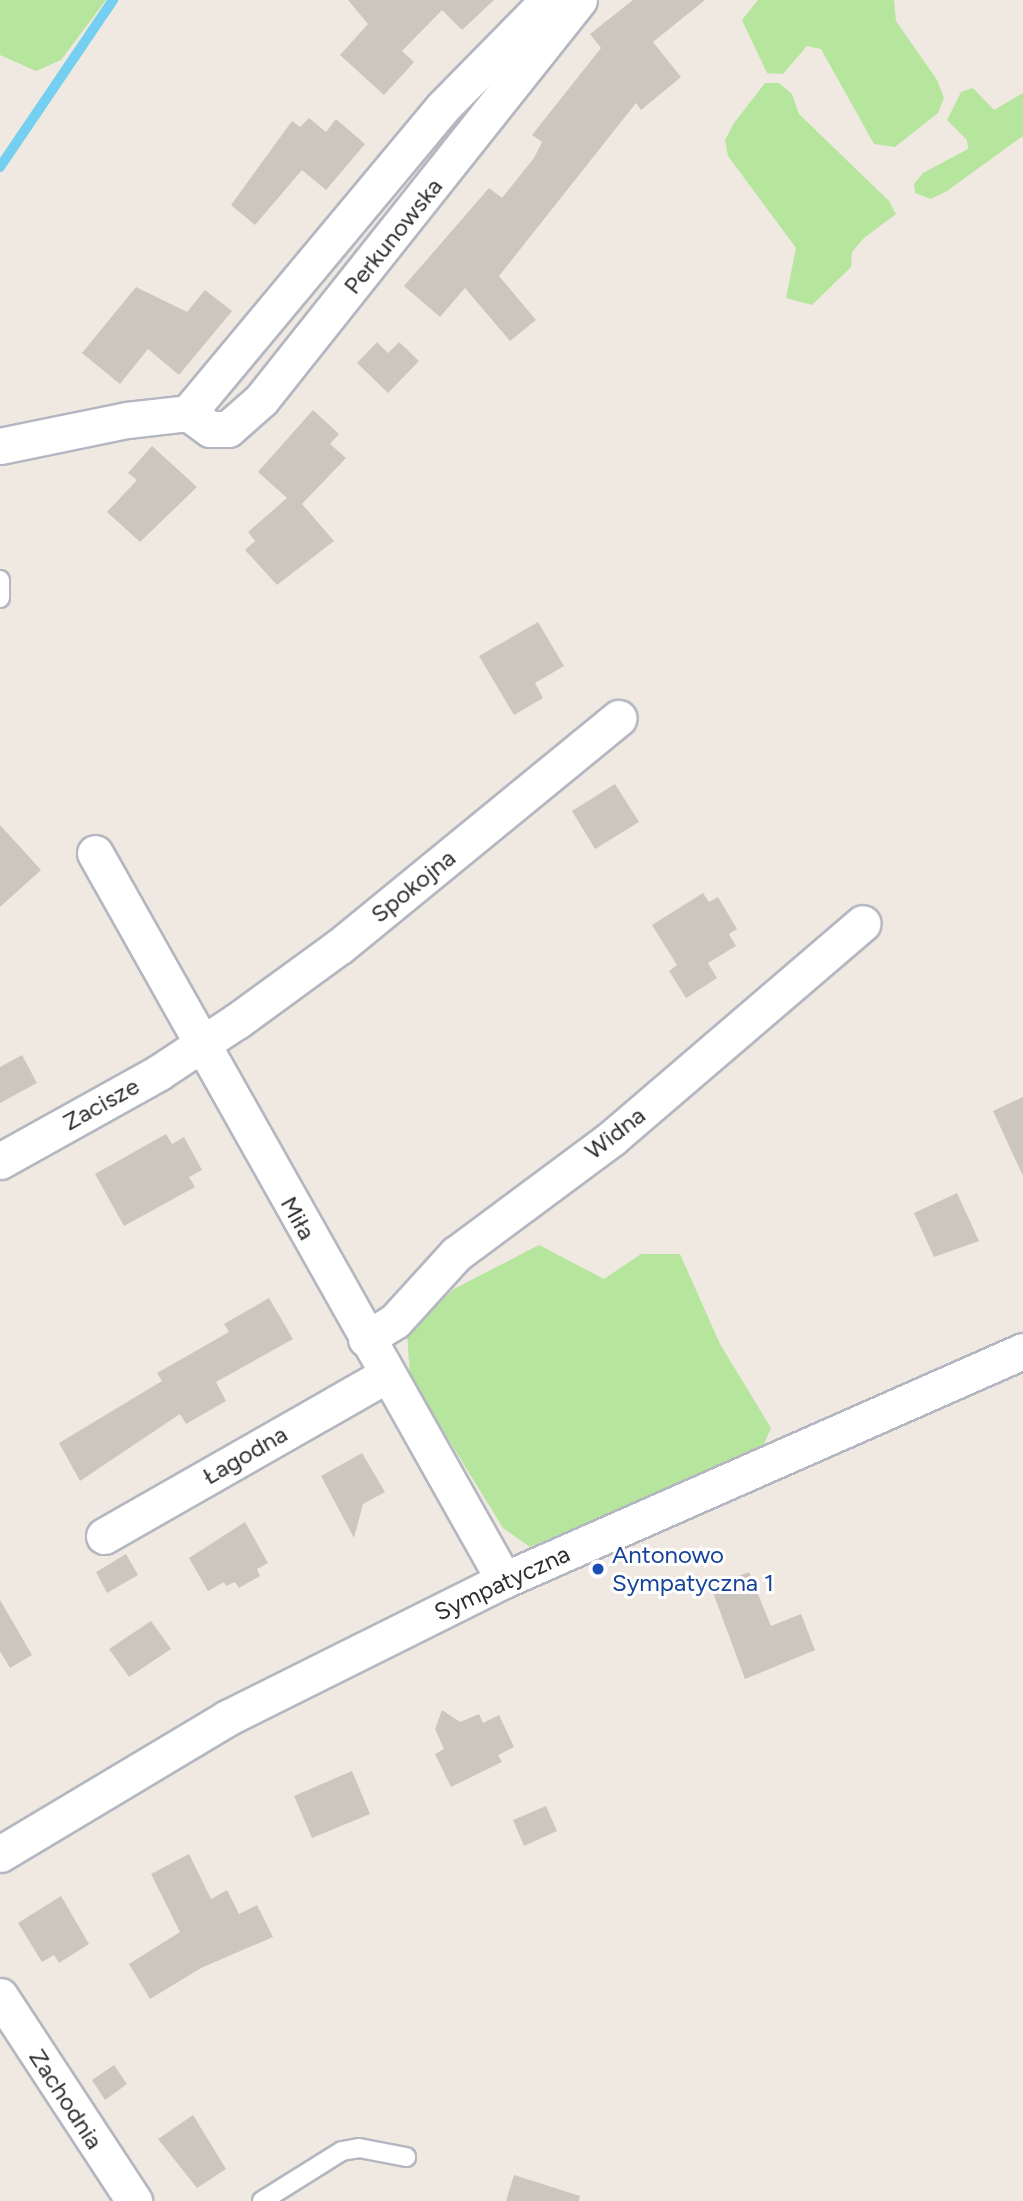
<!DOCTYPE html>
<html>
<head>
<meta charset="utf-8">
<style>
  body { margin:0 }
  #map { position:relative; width:1023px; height:2201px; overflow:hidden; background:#efe9e1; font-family:Figtree,sans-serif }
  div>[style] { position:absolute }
  .green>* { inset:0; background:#b6e59e }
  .stream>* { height:10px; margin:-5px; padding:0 5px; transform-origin:5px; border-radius:5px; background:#75cff0 }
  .building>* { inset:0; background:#cbc7bf }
  .roads { filter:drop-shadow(2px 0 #b4b7c1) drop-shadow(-2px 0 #b4b7c1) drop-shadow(0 2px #b4b7c1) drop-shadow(0 -2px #b4b7c1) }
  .service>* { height:18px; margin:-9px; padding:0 9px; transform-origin:9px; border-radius:9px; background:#fff }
  .minor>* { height:35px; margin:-17.5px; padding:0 17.5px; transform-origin:17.5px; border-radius:17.5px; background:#fff }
  .dots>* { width:19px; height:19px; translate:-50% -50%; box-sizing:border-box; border:4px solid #fff; border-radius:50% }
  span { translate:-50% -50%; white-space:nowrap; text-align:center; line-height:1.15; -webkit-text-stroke:6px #fff; paint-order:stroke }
  .street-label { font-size:24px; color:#2e2e2e }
  .transit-label { font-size:24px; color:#164399 }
  .left { translate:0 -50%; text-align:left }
</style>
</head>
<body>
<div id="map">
  <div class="green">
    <i style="clip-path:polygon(0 0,106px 0,61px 60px,36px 71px,0 55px)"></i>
    <i style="clip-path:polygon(758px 0,894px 0,896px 21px,937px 80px,944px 98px,938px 113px,895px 147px,874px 144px,821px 49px,807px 46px,783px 74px,767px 73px,742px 20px)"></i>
    <i style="clip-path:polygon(765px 83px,779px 83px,792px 94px,799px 114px,889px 201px,896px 214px,864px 238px,852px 252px,851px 267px,812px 305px,786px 298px,796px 248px,728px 156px,725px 140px,734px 123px)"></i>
    <i style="clip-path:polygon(973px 88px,994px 110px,1023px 93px,1023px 136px,947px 191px,931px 199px,915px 193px,914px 184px,923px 173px,968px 149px,967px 140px,947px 120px,961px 92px)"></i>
    <i style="clip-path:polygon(539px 1245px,604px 1279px,641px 1254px,680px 1254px,720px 1344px,771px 1428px,764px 1444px,748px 1454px,530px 1547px,503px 1528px,410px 1377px,407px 1333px,454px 1289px)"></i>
  </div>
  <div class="stream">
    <i style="left:0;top:167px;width:202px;rotate:-55.9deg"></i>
  </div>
  <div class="building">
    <i style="clip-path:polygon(348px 0,494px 0,462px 30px,442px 10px,402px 51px,414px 62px,384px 95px,340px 55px,368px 24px)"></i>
    <i style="clip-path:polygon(633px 0,705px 0,653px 42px,681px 77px,641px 110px,636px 103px,499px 276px,536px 320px,510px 341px,465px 288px,440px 317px,404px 286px,489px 188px,502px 198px,534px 158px,542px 142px,532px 135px,601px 48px,590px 34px)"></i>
    <i style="clip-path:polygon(309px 118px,326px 132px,336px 119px,365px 144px,326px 190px,302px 170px,255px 225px,231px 205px,292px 121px,300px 127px)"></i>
    <i style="clip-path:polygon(136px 287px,187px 312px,205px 290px,232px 311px,179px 375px,148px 349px,120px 384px,82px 353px)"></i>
    <i style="clip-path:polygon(377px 342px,388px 353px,399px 342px,419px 361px,388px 393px,357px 363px)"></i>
    <i style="clip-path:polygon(313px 410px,339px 434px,330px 444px,346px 458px,302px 504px,334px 541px,277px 585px,245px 550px,255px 541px,248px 532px,287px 498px,258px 472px)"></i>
    <i style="clip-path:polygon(152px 446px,197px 487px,140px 542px,107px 512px,137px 480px,128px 473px)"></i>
    <i style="clip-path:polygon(538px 622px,564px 666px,535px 683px,543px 698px,514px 715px,479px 656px)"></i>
    <i style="clip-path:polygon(615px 784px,639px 822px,595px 849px,572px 811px)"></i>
    <i style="clip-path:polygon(0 825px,41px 870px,0 907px)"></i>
    <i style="clip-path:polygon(703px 893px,709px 902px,718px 897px,737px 929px,729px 934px,736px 946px,708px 963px,717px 978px,686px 998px,669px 971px,677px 965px,652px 925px)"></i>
    <i style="clip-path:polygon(22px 1055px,37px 1083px,0 1103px,0 1067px)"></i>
    <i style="clip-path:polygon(1023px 1097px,1023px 1176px,993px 1111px)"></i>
    <i style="clip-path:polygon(166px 1134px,172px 1144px,184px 1137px,202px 1170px,189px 1177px,195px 1187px,124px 1226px,95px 1174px)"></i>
    <i style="clip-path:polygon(957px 1193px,979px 1241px,934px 1257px,914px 1213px)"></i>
    <i style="clip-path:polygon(269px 1298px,293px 1339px,216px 1382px,226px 1401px,186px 1424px,180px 1414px,80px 1481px,59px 1443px,162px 1381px,157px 1373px,229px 1332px,224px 1324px)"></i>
    <i style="clip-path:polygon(362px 1453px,385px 1492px,363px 1504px,354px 1538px,321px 1476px)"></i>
    <i style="clip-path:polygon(245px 1522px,268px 1563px,257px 1569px,260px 1576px,239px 1588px,235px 1582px,226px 1586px,224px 1582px,208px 1591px,189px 1558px)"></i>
    <i style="clip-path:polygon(126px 1554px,138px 1575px,107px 1593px,96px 1572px)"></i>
    <i style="clip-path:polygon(749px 1572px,771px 1626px,801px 1614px,815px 1650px,745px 1679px,711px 1587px)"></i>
    <i style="clip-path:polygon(0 1600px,32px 1655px,10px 1668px,0 1651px)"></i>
    <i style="clip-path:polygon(151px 1621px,171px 1649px,129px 1677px,109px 1649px)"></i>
    <i style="clip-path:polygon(442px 1710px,460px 1722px,479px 1714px,483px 1723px,499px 1715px,514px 1747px,498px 1755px,502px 1762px,451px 1787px,435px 1754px,444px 1749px,435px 1729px)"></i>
    <i style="clip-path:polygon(352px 1771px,370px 1814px,312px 1838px,294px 1796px)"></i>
    <i style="clip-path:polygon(546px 1806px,557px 1831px,524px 1846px,513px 1820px)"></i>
    <i style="clip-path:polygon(189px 1854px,211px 1899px,227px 1890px,239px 1914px,257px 1905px,273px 1937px,201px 1968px,150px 1999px,129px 1964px,180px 1932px,151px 1874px)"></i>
    <i style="clip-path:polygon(61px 1896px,89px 1944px,59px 1963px,54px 1955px,42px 1962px,18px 1923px)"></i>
    <i style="clip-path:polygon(114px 2065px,127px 2084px,105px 2100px,92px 2080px)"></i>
    <i style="clip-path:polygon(193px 2115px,226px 2169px,197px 2188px,158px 2139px)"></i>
    <i style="clip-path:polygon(514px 2175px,580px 2196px,579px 2201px,506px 2201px)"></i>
  </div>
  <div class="roads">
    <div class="service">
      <i style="left:0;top:580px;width:18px;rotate:90deg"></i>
      <i style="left:262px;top:2201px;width:94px;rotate:-32deg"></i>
      <i style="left:342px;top:2151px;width:17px;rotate:-10deg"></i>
      <i style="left:359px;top:2148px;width:48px;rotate:10.8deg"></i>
    </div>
    <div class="minor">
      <i style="left:188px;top:413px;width:27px;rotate:36deg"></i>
      <i style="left:210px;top:429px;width:18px"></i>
      <i style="left:228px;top:429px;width:44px;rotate:-41.3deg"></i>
      <i style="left:261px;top:400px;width:511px;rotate:-51.52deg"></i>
      <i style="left:0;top:446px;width:130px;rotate:-11.6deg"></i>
      <i style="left:127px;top:420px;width:61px;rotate:-6.5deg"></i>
      <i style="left:188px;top:413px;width:398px;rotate:-50.2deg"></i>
      <i style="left:443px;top:107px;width:150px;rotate:-45.5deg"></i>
      <i style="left:95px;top:853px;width:834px;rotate:60.64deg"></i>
      <i style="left:0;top:1161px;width:181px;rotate:-29.1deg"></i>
      <i style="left:158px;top:1073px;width:95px;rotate:-33.4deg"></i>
      <i style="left:237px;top:1021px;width:127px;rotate:-36.1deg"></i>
      <i style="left:340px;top:946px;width:360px;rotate:-39.3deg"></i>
      <i style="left:366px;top:1339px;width:34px;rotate:-32deg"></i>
      <i style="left:395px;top:1321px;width:91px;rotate:-47.7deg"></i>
      <i style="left:456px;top:1254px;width:194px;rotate:-36.6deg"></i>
      <i style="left:612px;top:1138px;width:330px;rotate:-40.6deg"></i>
      <i style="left:104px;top:1536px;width:325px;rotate:-29.7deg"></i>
      <i style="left:0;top:1854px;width:265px;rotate:-30.9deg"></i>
      <i style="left:227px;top:1718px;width:309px;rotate:-26.5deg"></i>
      <i style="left:504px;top:1580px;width:567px;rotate:-23.81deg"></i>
      <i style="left:0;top:1996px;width:245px;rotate:56.8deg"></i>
    </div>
  </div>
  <div class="dots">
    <i style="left:598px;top:1569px;background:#1a4fb4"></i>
  </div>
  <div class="street-label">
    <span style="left:393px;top:236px;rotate:-51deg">Perkunowska</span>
    <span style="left:413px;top:886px;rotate:-39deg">Spokojna</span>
    <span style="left:101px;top:1104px;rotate:-29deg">Zacisze</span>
    <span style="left:615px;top:1133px;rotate:-38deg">Widna</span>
    <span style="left:298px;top:1218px;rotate:61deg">Miła</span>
    <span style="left:245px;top:1455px;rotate:-30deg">Łagodna</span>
    <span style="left:502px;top:1583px;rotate:-25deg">Sympatyczna</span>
    <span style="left:66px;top:2099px;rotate:57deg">Zachodnia</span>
  </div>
  <div class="transit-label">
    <span class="left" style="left:612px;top:1569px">Antonowo<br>Sympatyczna 1</span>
  </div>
</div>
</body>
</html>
